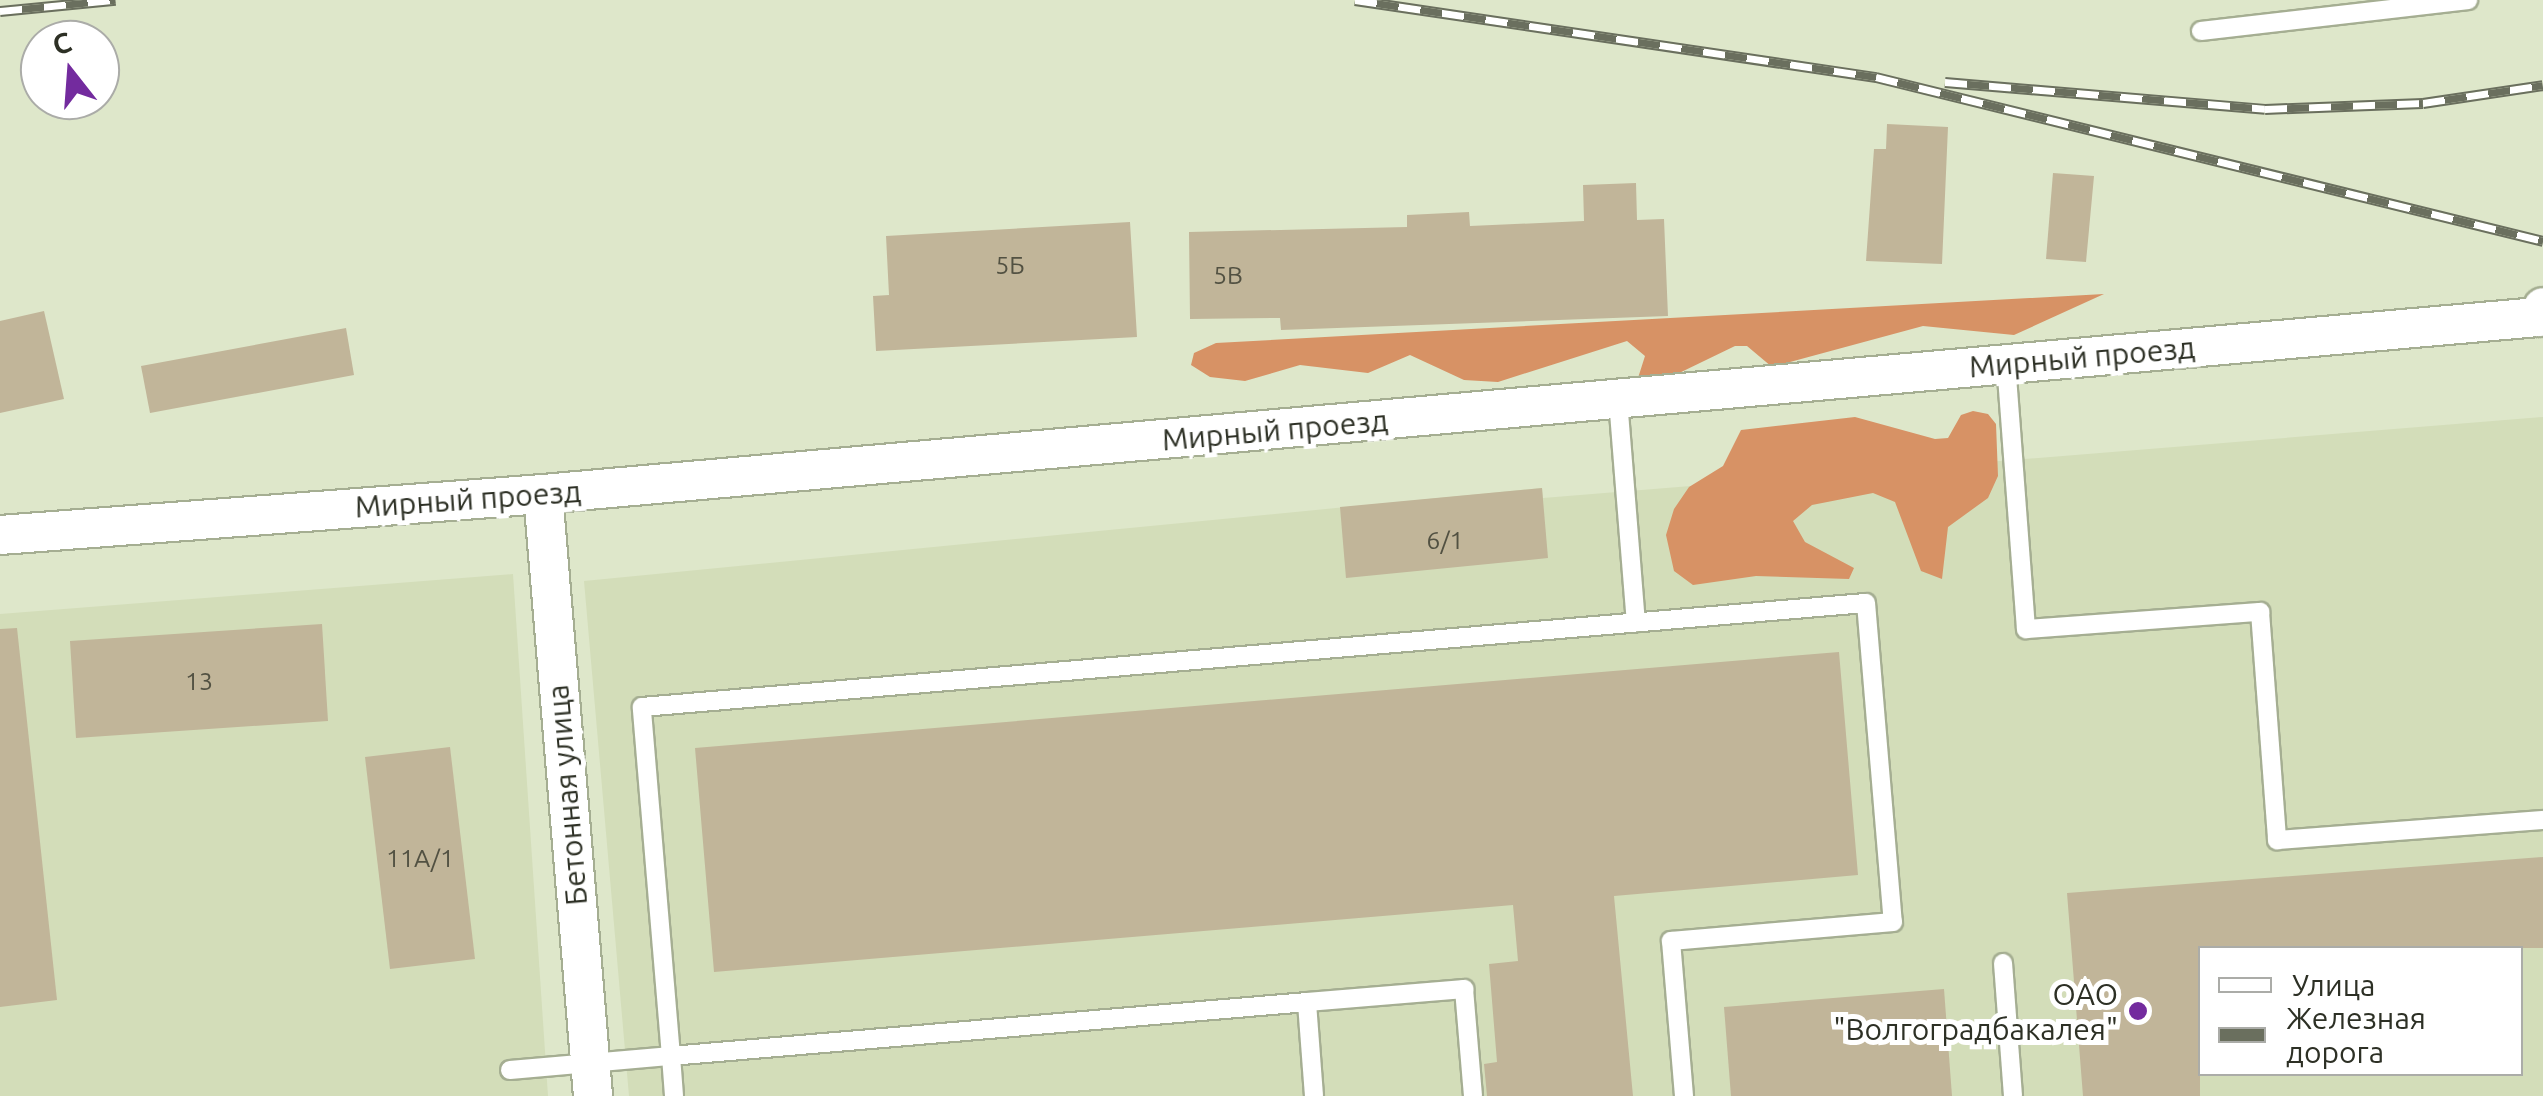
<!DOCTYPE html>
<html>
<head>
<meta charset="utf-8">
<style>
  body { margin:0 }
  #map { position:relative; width:2543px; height:1096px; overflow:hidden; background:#dee7ca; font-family:Ubuntu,sans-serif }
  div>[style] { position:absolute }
  .built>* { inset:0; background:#d3ddb9 }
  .forest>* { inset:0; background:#d79265 }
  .building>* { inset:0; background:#c1b599 }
  .roads { filter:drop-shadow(2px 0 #a5ae92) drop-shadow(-2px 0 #a5ae92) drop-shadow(0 2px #a5ae92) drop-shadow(0 -2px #a5ae92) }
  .lane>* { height:18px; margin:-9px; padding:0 9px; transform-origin:9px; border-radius:9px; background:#fff }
  .street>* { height:38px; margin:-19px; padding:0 19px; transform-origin:19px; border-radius:19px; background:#fff }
  .rail>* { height:11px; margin-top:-5.5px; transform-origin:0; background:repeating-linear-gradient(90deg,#fff 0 22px,#6a6f5e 0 44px); box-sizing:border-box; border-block:2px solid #6a6f5e }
  .dots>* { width:28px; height:28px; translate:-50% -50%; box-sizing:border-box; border:5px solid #fff; border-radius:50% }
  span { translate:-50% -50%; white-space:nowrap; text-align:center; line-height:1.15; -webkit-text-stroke:10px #fff; paint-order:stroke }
  .number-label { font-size:25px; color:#525142 }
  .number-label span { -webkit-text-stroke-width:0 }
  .street-label { font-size:30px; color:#2d3025 }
  .poi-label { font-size:30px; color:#2d3025 }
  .right { translate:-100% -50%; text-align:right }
  .legend { position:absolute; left:2198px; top:946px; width:325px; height:130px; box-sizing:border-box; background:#fff; border:2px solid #abaca8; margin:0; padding:12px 18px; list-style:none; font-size:30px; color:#2d3025 }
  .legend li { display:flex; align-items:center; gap:20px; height:50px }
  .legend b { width:50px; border:2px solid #abaca8 }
  .north { position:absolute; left:20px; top:20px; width:100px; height:100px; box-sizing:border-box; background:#fff; border:2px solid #abaca8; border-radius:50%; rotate:343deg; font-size:28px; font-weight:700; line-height:40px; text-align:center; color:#2d3025 }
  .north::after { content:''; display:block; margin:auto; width:35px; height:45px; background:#732b9e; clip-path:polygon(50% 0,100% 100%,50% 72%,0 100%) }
</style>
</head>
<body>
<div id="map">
  <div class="built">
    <i style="clip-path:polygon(evenodd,2543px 417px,2543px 1096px,629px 1096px,584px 581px,1542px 488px,1543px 498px,2543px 417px,2200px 948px,2520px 948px,2520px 1074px,2200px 1074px,2200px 948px)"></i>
    <i style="clip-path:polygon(513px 574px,548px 1096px,0 1096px,0 614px)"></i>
  </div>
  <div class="forest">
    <i style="clip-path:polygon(2104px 294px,2014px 335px,1923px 326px,1772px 367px,1747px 346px,1735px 346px,1673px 376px,1638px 378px,1645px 356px,1627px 341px,1498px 382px,1464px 380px,1410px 355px,1368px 373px,1300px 365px,1245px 381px,1210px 377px,1191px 365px,1194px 353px,1216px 343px)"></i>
    <i style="clip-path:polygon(1973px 411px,1988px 414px,1996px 424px,1998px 476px,1988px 498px,1948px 527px,1942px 579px,1921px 571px,1895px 502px,1873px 493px,1812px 505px,1793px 521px,1805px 542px,1854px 568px,1849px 579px,1756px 576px,1693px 585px,1674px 571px,1666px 535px,1674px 509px,1689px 487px,1723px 466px,1741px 430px,1855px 417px,1935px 439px,1948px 438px,1961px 415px)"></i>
  </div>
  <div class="building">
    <i style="clip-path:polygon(1887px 124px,1948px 127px,1942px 264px,1866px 261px,1874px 149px,1886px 149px)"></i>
    <i style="clip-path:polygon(2053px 173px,2094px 176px,2086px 262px,2046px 259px)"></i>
    <i style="clip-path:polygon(1636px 183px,1637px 220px,1664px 219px,1668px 316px,1281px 330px,1280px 318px,1190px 319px,1189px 232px,1407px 227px,1407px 215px,1469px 212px,1470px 226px,1584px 221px,1583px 185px)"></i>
    <i style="clip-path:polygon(1130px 222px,1137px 337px,876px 351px,873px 296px,889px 295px,886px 236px)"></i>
    <i style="clip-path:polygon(44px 311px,64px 399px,0 413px,0 321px)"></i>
    <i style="clip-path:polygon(346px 328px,354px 375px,150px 413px,141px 366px)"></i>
    <i style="clip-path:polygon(1542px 488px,1548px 558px,1346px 578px,1340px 507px)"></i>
    <i style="clip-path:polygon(322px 624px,328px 721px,76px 738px,70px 641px)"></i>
    <i style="clip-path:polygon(17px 628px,57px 1000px,0 1007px,0 629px)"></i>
    <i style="clip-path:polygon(1839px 652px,1858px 875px,1614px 896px,1633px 1096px,1487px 1096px,1484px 1064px,1497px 1062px,1489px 964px,1518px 961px,1513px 905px,714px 972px,695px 748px)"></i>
    <i style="clip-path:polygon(450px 747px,475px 959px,390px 969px,365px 757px)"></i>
    <i style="clip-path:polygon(2543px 857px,2543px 948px,2200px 948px,2200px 1096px,2083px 1096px,2067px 893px)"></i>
    <i style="clip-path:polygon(1944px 989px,1952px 1096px,1731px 1096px,1724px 1007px)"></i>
  </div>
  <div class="roads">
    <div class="lane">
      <i style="left:2201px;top:31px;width:269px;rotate:-6.6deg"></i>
      <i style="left:2006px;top:363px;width:267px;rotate:85.7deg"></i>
      <i style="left:2026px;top:629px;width:235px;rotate:-4.2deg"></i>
      <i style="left:2260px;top:612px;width:229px;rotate:85.7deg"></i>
      <i style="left:2277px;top:840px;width:267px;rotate:-4.3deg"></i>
      <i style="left:1618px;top:400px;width:223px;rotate:85.4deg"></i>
      <i style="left:2003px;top:963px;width:133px;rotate:85.7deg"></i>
      <i style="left:1307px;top:1002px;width:158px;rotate:-4.7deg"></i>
      <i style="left:1464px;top:989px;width:107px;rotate:85.2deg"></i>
      <i style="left:510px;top:1070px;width:162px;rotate:-5deg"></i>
      <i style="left:671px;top:1056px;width:40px;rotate:85.7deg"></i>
      <i style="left:1314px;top:1096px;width:94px;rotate:-94.3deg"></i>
      <i style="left:1307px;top:1002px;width:638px;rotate:175.15deg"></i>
      <i style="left:671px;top:1056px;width:350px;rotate:-94.8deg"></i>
      <i style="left:642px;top:707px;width:1228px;rotate:-4.86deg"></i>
      <i style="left:1866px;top:603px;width:320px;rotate:85.2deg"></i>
      <i style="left:1893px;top:922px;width:223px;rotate:175.1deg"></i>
      <i style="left:1671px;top:941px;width:156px;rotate:85.2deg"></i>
    </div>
    <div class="street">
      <i style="left:543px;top:494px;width:604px;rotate:85.25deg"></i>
      <i style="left:0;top:535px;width:545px;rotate:-4.32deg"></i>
      <i style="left:543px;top:494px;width:2003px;rotate:-5.07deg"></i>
      <i style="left:2538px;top:317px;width:11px;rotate:-63deg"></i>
    </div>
  </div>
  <div class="rail">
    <i style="left:1355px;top:0;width:527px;rotate:8.41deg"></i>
    <i style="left:1876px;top:77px;width:687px;rotate:13.81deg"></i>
    <i style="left:0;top:11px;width:116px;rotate:-5.5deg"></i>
    <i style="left:1945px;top:82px;width:321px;rotate:4.8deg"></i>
    <i style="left:2265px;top:109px;width:158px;rotate:-2.2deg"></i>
    <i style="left:2423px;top:103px;width:121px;rotate:-8.5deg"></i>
  </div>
  <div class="dots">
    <i style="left:2138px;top:1011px;background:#732b9e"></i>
  </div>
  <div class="number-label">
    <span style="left:1010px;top:265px">5Б</span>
    <span style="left:1228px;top:275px">5В</span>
    <span style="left:1445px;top:540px">6/1</span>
    <span style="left:199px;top:681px">13</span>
    <span style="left:420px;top:858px">11А/1</span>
  </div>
  <div class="street-label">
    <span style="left:2082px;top:357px;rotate:-5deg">Мирный проезд</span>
    <span style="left:1275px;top:430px;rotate:-5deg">Мирный проезд</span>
    <span style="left:468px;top:499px;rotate:-4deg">Мирный проезд</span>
    <span style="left:567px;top:795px;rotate:-95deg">Бетонная улица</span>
  </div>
  <div class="poi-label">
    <span class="right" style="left:2118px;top:1011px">ОАО<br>"Волгоградбакалея"</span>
  </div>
  <ul class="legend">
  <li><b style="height:12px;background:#fff"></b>Улица</li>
  <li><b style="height:12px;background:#6a6f5e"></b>Железная дорога</li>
  </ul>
  <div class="north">С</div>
</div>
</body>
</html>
